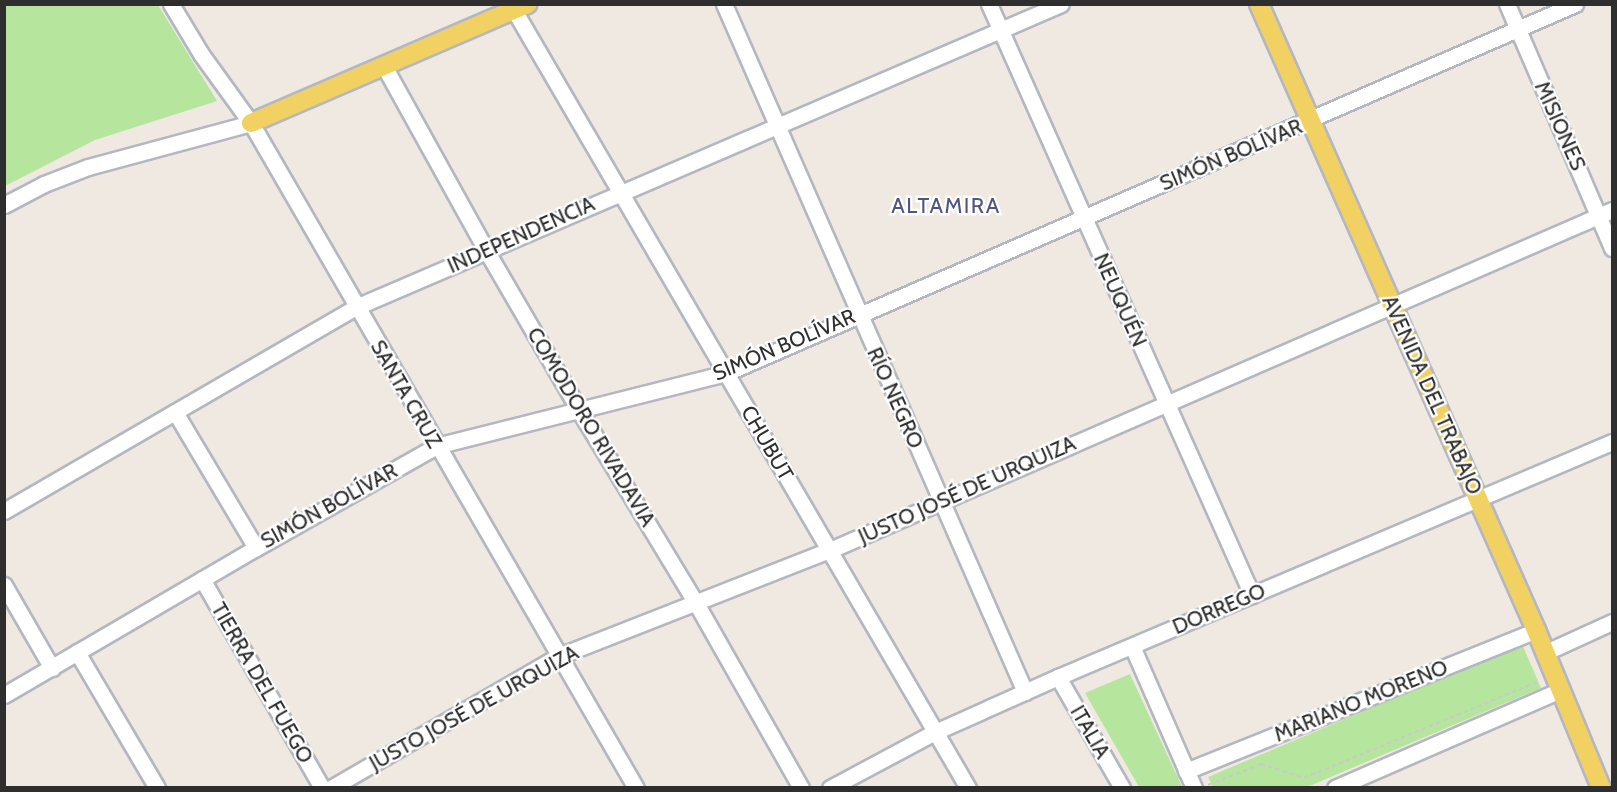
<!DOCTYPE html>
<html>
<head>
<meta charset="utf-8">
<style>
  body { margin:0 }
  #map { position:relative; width:1617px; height:792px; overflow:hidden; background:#efe9e1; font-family:Cabin,sans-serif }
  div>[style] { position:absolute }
  .green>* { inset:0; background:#b6e59e }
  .path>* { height:2px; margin-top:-1px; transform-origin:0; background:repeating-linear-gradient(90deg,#c9c9c9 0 4.5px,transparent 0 7.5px) }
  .roads { filter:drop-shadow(2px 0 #b4b7c1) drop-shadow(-2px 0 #b4b7c1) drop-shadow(0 2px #b4b7c1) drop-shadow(0 -2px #b4b7c1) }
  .minor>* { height:15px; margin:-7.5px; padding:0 7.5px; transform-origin:7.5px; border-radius:7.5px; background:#fff }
  .major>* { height:18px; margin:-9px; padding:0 9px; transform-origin:9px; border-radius:9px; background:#f2d163 }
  span { translate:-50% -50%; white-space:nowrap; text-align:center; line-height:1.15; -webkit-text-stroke:4.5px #fff; paint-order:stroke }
  .street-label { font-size:21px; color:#2e2e2e }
  .neighbourhood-label { font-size:22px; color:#4d5680; letter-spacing:1.5px }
  .frame { position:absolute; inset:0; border:6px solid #2e2e2e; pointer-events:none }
</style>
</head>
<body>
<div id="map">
  <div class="green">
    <i style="clip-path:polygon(5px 4px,158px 5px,217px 101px,95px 140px,5px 186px)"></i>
    <i style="clip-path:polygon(1522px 644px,1541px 688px,1307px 787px,1213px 787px,1208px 777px)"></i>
    <i style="clip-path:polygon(1130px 674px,1182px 787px,1139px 787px,1085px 693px)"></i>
  </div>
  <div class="path">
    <i style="left:1208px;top:785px;width:57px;rotate:-21.6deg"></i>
    <i style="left:1261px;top:764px;width:45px;rotate:18deg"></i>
    <i style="left:1304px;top:778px;width:254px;rotate:-22.4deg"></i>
  </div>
  <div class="roads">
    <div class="minor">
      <i style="left:171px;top:4px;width:58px;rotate:59deg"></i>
      <i style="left:201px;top:54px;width:85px;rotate:54.1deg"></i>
      <i style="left:251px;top:123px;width:768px;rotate:59.93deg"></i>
      <i style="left:513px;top:4px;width:6px;rotate:81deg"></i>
      <i style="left:514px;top:10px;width:901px;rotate:59.73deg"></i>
      <i style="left:724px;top:4px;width:751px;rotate:66.37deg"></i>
      <i style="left:989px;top:4px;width:647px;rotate:66.01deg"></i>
      <i style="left:1507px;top:4px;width:266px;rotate:66.7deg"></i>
      <i style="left:384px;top:66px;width:210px;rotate:61deg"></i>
      <i style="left:486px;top:250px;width:185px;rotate:59.8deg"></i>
      <i style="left:579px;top:410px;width:226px;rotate:58.8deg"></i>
      <i style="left:696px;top:603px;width:213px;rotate:60.4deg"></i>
      <i style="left:4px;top:205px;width:45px;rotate:-27.7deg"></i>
      <i style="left:44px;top:184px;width:47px;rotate:-21.1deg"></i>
      <i style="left:88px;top:167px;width:169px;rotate:-15.1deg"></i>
      <i style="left:175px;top:412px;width:158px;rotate:59.2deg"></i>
      <i style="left:4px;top:511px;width:407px;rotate:-30.1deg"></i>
      <i style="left:356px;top:307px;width:767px;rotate:-23.26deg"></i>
      <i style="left:202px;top:579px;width:241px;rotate:60.1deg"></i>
      <i style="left:4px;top:585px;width:96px;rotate:60deg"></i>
      <i style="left:1132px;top:646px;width:155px;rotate:66.4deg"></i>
      <i style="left:77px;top:652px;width:158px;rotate:59.5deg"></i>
      <i style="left:1544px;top:653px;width:75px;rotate:-24.5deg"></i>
      <i style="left:1058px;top:677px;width:128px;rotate:60deg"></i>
      <i style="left:4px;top:695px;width:292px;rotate:-30.3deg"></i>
      <i style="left:256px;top:548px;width:207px;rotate:-29.5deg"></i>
      <i style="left:436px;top:446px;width:299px;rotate:-14.1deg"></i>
      <i style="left:726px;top:373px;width:926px;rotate:-23.49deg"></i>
      <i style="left:1186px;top:771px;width:377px;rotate:-21.9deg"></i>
      <i style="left:331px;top:788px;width:263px;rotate:-30.1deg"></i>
      <i style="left:559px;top:656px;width:291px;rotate:-21.4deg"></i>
      <i style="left:830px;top:550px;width:853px;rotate:-23.5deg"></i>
      <i style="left:830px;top:788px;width:119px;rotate:-28.1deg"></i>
      <i style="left:935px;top:732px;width:135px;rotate:-24.1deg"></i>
      <i style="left:1058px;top:677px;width:602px;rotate:-22.99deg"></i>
      <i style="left:1335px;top:788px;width:245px;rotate:-23.5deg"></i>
    </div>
    <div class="major">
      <i style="left:1259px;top:4px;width:685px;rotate:66.13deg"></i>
      <i style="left:1536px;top:630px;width:171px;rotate:67.6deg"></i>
      <i style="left:251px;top:123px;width:301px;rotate:-23.3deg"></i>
    </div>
  </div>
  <div class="street-label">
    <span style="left:1560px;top:126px;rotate:66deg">MISIONES</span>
    <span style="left:1231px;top:155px;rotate:-23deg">SIMÓN BOLÍVAR</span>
    <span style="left:521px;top:235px;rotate:-24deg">INDEPENDENCIA</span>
    <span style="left:1120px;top:300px;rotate:66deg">NEUQUÉN</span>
    <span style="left:784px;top:345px;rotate:-23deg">SIMÓN BOLÍVAR</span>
    <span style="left:406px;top:394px;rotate:60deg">SANTA CRUZ</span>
    <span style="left:1432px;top:395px;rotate:66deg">AVENIDA DEL TRABAJO</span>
    <span style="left:895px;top:398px;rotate:66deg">RÍO NEGRO</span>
    <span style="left:591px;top:427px;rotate:59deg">COMODORO RIVADAVIA</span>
    <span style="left:767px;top:443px;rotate:60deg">CHUBUT</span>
    <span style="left:967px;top:490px;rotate:-24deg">JUSTO JOSÉ DE URQUIZA</span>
    <span style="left:329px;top:506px;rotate:-29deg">SIMÓN BOLÍVAR</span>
    <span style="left:1219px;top:609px;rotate:-23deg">DORREGO</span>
    <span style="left:262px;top:683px;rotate:60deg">TIERRA DEL FUEGO</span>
    <span style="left:1361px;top:701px;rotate:-22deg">MARIANO MORENO</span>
    <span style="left:474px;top:708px;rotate:-29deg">JUSTO JOSÉ DE URQUIZA</span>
    <span style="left:1090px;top:732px;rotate:60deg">ITALIA</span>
  </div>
  <div class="neighbourhood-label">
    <span style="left:946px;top:206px">ALTAMIRA</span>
  </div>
  <div class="frame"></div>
</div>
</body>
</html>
